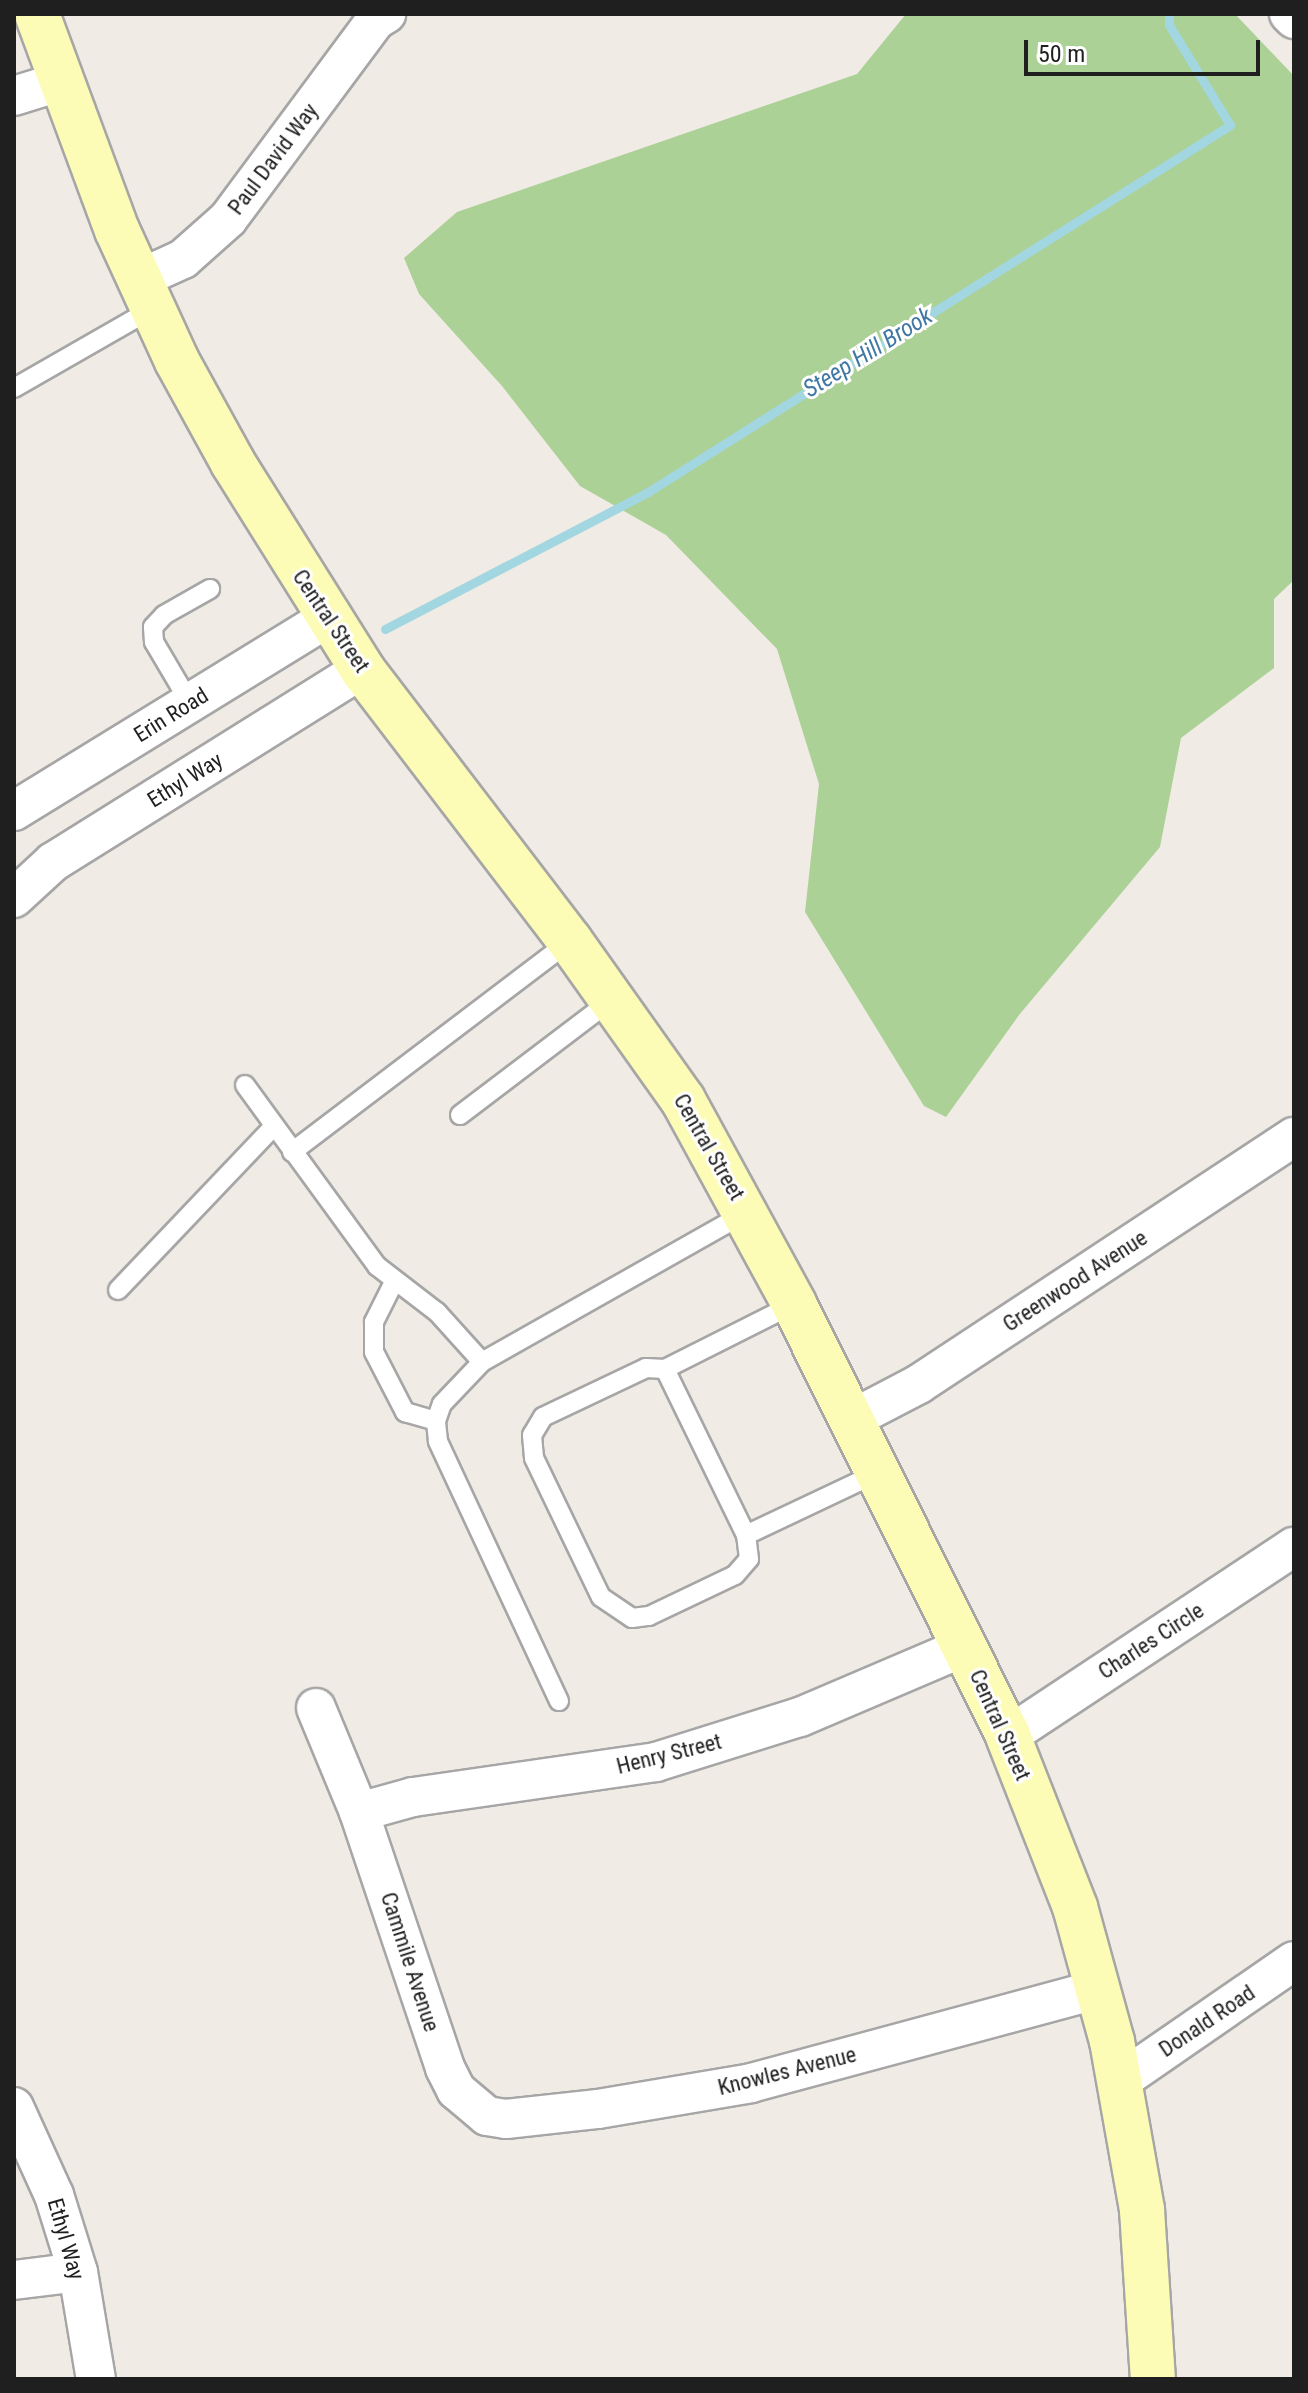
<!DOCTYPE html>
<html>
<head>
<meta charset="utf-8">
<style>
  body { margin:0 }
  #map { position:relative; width:1308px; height:2393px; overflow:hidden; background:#f0ebe4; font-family:"Roboto Condensed",sans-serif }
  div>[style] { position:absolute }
  .forest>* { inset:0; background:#acd197 }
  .stream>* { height:9px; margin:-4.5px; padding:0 4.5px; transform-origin:4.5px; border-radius:4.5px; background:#a2d6e0 }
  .roads { filter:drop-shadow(2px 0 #a6a6a6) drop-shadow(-2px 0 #a6a6a6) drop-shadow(0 2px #a6a6a6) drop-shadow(0 -2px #a6a6a6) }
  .service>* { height:18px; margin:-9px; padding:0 9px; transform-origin:9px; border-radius:9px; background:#fff }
  .minor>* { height:38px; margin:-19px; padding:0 19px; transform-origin:19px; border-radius:19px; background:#fff }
  .secondary>* { height:44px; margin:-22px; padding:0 22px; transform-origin:22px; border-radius:22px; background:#fdfcb6 }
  span { translate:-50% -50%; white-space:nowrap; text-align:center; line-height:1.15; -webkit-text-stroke:6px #fff; paint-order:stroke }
  .street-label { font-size:22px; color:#1f1f1f }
  .water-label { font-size:24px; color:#4178a3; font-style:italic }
  .frame { position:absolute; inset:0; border:16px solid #1f1f1f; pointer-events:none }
  .scale { position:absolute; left:1024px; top:40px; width:236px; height:36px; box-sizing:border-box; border:4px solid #1f1f1f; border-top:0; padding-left:10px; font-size:24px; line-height:28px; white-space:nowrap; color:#1f1f1f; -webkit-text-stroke:6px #fff; paint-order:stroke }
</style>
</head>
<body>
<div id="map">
  <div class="forest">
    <i style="clip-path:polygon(906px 14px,1235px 14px,1294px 76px,1294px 580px,1274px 599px,1274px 668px,1181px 738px,1160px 847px,1019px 1015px,946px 1117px,924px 1106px,805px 912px,819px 784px,777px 649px,666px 535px,580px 486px,502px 386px,419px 294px,404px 258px,457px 212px,857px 74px)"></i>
  </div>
  <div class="stream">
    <i style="left:385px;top:629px;width:297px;rotate:-27.5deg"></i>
    <i style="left:648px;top:492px;width:688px;rotate:-32.23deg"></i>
    <i style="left:1230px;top:125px;width:117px;rotate:-121.4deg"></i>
    <i style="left:1169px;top:25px;width:11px;rotate:-90deg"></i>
  </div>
  <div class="roads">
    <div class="service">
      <i style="left:14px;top:388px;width:159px;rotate:-29.8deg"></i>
      <i style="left:190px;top:703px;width:71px;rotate:-120.5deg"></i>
      <i style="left:154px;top:642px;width:15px;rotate:-94deg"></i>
      <i style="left:153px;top:627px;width:16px;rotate:-47deg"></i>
      <i style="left:164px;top:615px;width:53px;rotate:-29.5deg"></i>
      <i style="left:245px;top:1085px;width:224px;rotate:53.9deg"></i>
      <i style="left:377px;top:1266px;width:76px;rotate:37.5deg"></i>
      <i style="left:437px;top:1312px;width:67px;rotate:48deg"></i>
      <i style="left:460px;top:1115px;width:192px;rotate:-37.2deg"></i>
      <i style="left:292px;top:1152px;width:349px;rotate:-37.2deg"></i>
      <i style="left:394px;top:1282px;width:45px;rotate:116.6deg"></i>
      <i style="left:374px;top:1322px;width:30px;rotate:90deg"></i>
      <i style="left:374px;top:1352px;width:68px;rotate:62.7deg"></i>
      <i style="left:405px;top:1412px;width:32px;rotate:16deg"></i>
      <i style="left:118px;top:1290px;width:226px;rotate:-46.4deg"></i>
      <i style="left:794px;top:1304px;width:144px;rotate:153.3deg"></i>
      <i style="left:665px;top:1369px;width:185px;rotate:64deg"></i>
      <i style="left:746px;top:1535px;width:147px;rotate:-25.3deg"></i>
      <i style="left:665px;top:1369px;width:19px;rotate:-177deg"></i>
      <i style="left:646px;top:1368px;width:114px;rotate:154.6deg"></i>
      <i style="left:543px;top:1417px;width:21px;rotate:121deg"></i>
      <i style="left:532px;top:1435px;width:23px;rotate:85deg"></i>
      <i style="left:534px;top:1458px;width:154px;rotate:64.3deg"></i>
      <i style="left:601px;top:1597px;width:37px;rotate:34deg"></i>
      <i style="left:632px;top:1618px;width:17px;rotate:-7deg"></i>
      <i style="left:649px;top:1616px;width:95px;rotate:-25.5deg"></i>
      <i style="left:735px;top:1575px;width:21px;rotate:-49deg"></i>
      <i style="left:749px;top:1559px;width:24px;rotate:-97deg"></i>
      <i style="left:559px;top:1701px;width:287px;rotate:-115deg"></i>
      <i style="left:438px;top:1441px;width:20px;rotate:-96deg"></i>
      <i style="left:436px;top:1421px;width:18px;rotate:-71deg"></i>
      <i style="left:442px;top:1404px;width:58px;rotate:-46.4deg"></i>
      <i style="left:482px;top:1362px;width:301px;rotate:-29.5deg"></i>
    </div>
    <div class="minor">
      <i style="left:1289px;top:14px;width:7px;rotate:45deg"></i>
      <i style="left:14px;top:96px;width:47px;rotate:-17.3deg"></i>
      <i style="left:139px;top:279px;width:48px;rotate:-24.4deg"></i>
      <i style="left:183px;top:259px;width:60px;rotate:-41.6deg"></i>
      <i style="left:228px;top:219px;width:248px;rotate:-53.4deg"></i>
      <i style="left:376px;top:20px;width:12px;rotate:-31deg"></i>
      <i style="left:14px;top:811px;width:369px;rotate:-31.6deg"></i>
      <i style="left:14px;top:898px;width:53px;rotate:-42.7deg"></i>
      <i style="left:53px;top:862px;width:364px;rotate:-32deg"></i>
      <i style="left:852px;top:1419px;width:76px;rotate:-27.6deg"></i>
      <i style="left:919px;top:1384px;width:449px;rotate:-33.4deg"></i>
      <i style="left:316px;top:1708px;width:113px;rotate:67.5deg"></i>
      <i style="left:359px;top:1812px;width:270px;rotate:71.4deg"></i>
      <i style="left:445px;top:2068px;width:25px;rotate:63deg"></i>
      <i style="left:456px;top:2090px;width:40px;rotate:40deg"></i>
      <i style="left:487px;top:2116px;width:19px;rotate:9deg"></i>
      <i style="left:506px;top:2119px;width:93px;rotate:-6.2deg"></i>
      <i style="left:598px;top:2109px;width:155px;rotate:-9.6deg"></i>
      <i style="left:751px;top:2083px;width:361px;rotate:-15.1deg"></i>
      <i style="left:1008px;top:1736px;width:343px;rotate:-33.5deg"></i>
      <i style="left:359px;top:1812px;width:56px;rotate:-15.5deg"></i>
      <i style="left:413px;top:1797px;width:246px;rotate:-8.2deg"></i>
      <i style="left:656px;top:1762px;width:151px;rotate:-17.4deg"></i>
      <i style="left:800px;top:1717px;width:178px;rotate:-23.1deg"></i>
      <i style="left:1120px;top:2081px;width:211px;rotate:-34.6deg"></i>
      <i style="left:14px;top:2107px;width:97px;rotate:65.6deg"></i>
      <i style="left:54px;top:2195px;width:81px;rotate:72.7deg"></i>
      <i style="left:78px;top:2272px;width:109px;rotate:80.5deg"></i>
      <i style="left:14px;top:2280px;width:64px;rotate:-7.1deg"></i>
    </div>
    <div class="secondary">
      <i style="left:37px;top:14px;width:230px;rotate:69.7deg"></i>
      <i style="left:117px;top:230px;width:144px;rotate:65.4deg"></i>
      <i style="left:177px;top:361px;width:116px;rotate:61.2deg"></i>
      <i style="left:233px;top:463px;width:243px;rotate:57.9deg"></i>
      <i style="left:362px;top:669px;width:342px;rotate:52.6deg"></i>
      <i style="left:570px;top:941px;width:195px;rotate:54.6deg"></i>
      <i style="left:683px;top:1100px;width:232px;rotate:61.4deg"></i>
      <i style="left:794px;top:1304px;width:482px;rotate:63.6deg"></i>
      <i style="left:1008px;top:1736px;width:184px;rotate:68.6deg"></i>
      <i style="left:1075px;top:1907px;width:139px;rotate:74.6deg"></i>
      <i style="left:1112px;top:2041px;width:172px;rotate:79.9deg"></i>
      <i style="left:1142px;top:2210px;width:169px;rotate:86.3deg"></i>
    </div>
  </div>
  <div class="street-label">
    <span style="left:273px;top:159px;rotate:-53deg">Paul David Way</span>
    <span style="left:331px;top:621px;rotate:56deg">Central Street</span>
    <span style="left:171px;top:715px;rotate:-32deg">Erin Road</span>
    <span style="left:185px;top:780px;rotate:-32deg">Ethyl Way</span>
    <span style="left:709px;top:1147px;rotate:60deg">Central Street</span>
    <span style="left:1075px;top:1281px;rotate:-33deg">Greenwood Avenue</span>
    <span style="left:1151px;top:1641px;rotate:-33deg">Charles Circle</span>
    <span style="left:1000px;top:1725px;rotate:66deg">Central Street</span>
    <span style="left:669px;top:1754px;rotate:-14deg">Henry Street</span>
    <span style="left:410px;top:1962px;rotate:72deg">Cammile Avenue</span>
    <span style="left:1207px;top:2021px;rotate:-34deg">Donald Road</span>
    <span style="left:787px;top:2071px;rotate:-14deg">Knowles Avenue</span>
    <span style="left:66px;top:2239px;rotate:74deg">Ethyl Way</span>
  </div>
  <div class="water-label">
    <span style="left:868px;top:353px;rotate:-32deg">Steep Hill Brook</span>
  </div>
  <div class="frame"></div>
  <div class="scale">50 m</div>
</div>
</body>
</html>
